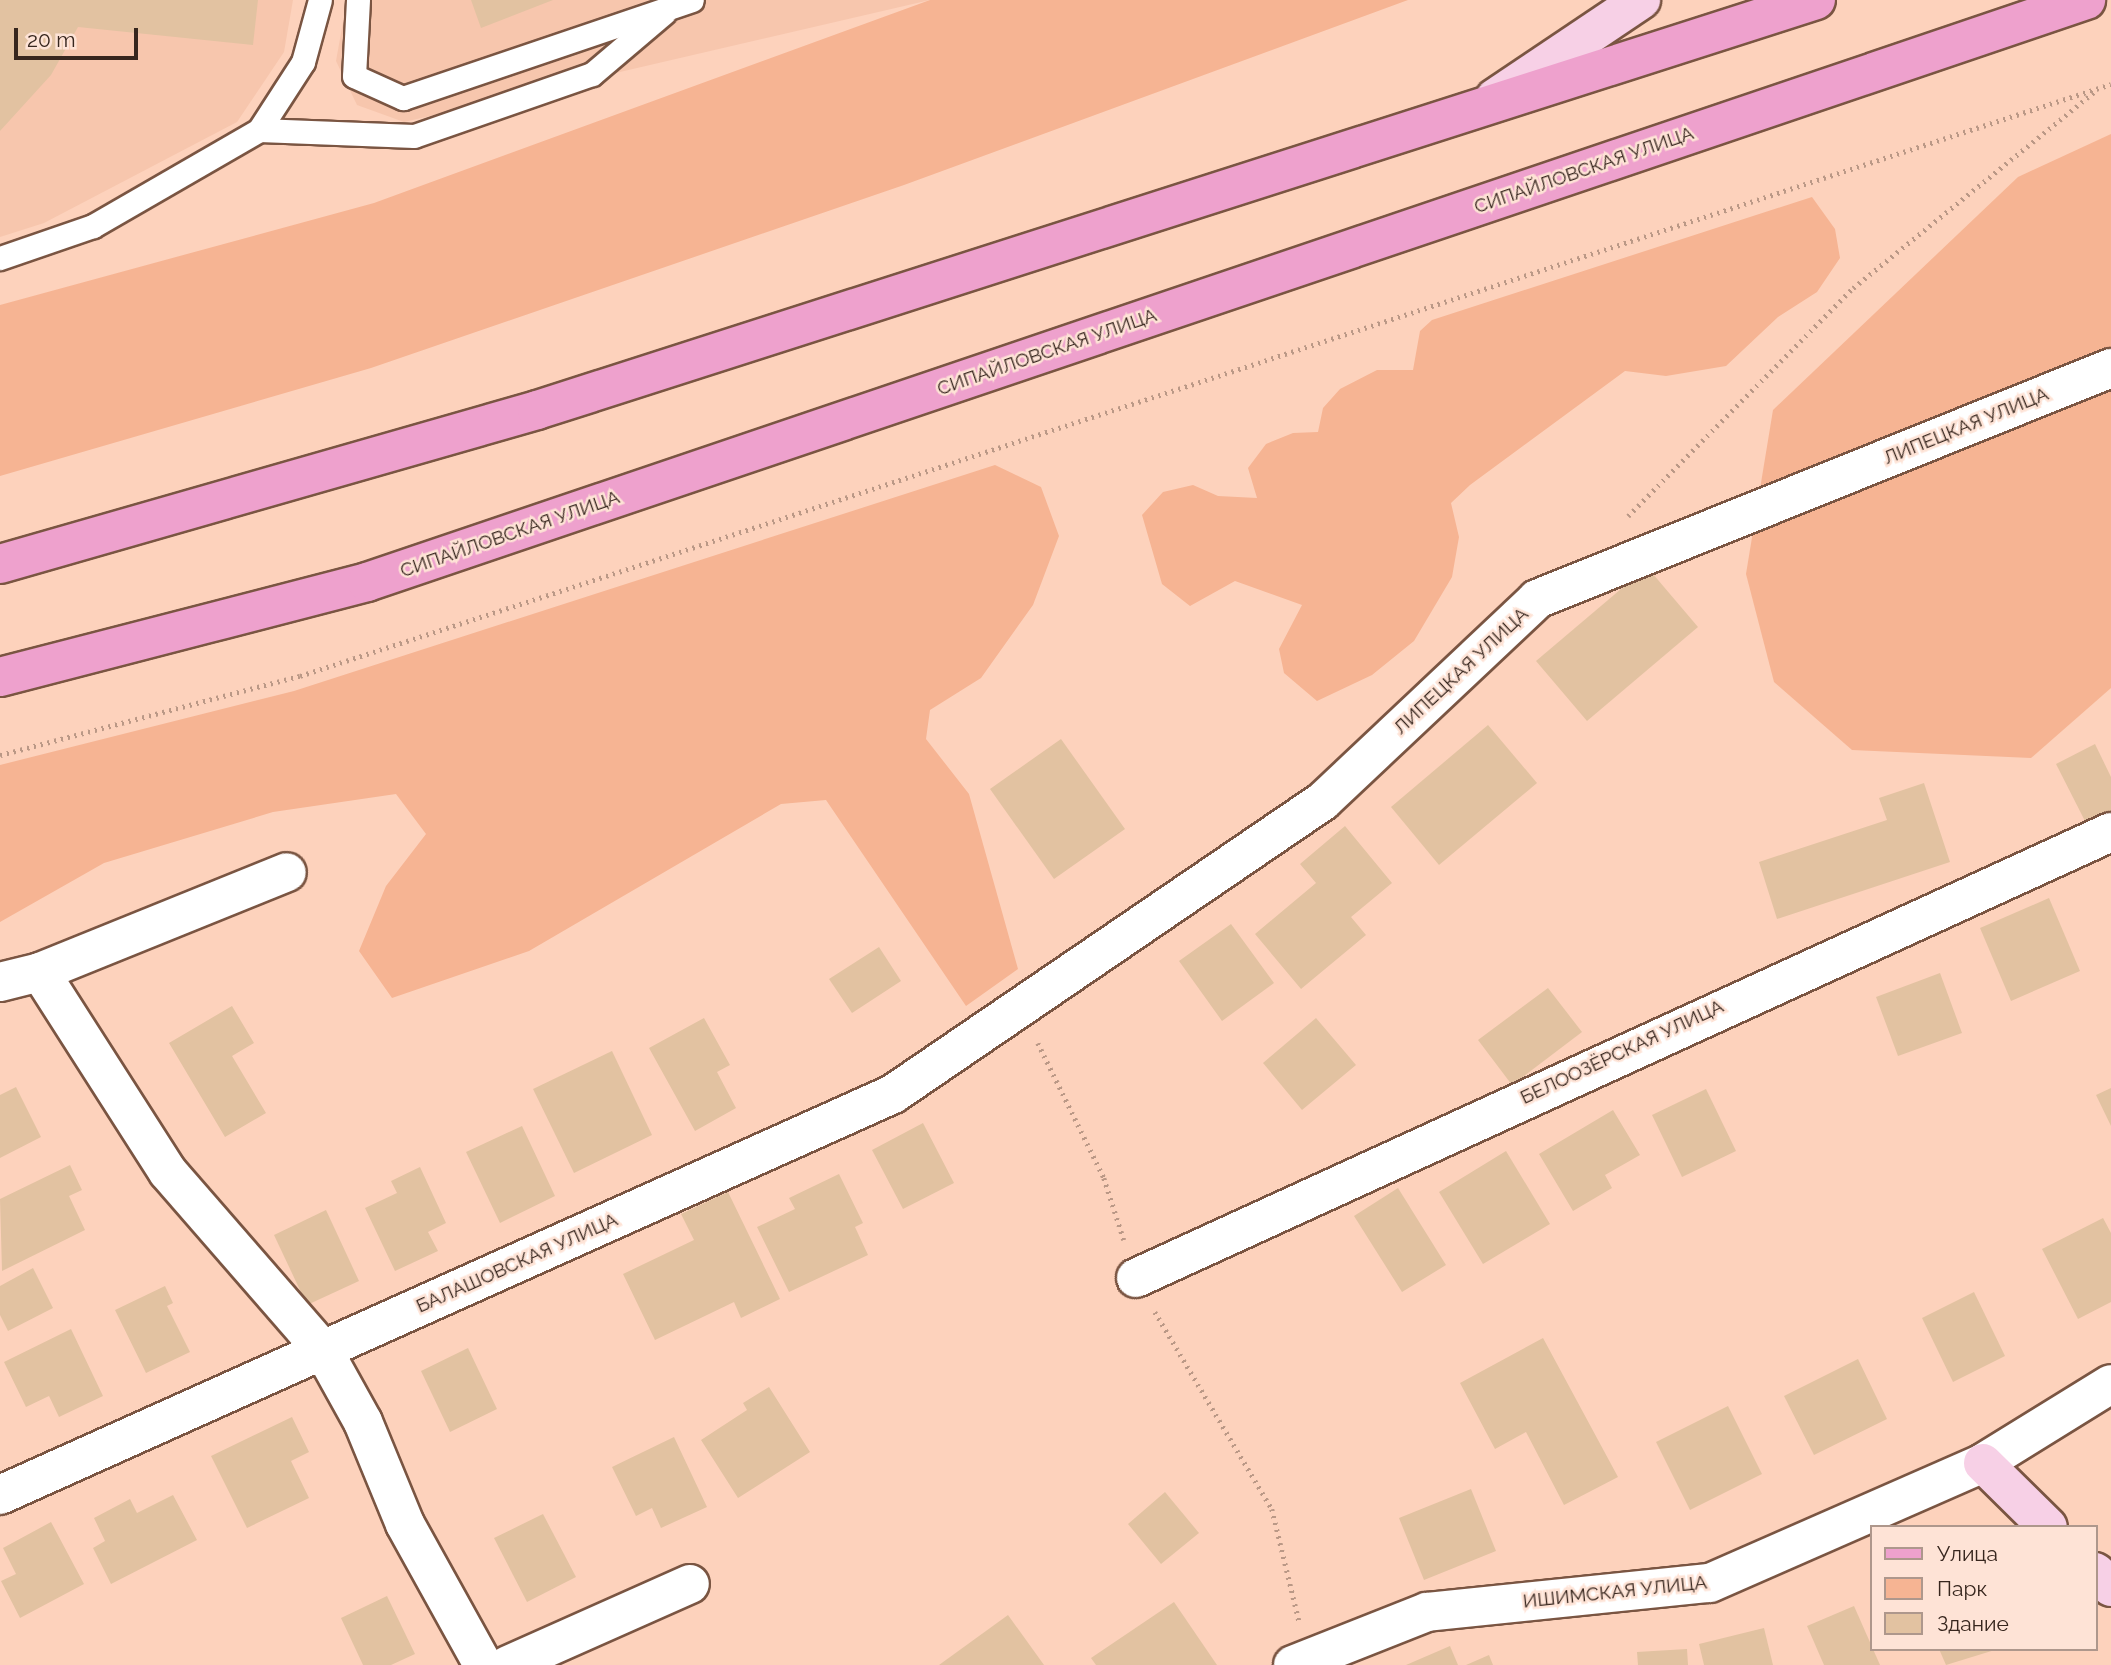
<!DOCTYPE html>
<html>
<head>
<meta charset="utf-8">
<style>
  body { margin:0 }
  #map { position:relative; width:2111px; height:1665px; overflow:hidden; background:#fdd2bc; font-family:Raleway,sans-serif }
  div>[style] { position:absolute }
  .built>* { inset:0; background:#f7c6ad }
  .green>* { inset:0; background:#f6b493 }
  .building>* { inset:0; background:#e2c2a1 }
  .path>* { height:4.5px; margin-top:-2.25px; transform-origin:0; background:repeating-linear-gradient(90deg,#ba9886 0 2px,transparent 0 7px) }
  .roads { filter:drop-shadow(2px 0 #7a5542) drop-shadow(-2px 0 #7a5542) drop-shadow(0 2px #7a5542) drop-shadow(0 -2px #7a5542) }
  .lane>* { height:23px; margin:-11.5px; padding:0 11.5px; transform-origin:11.5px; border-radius:11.5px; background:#fff }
  .street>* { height:38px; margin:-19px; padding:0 19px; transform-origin:19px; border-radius:19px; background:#fff }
  .secondary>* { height:38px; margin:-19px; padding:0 19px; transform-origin:19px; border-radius:19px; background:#f7d0e6 }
  .primary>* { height:38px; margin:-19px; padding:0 19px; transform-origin:19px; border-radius:19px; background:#eea1cd }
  span { translate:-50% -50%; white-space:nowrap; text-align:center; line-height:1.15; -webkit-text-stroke:5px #fee3d6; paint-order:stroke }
  .street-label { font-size:19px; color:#37261e }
  .legend { position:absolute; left:1870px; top:1525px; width:228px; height:126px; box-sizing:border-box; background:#fee3d6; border:2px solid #ae978c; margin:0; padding:9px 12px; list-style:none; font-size:21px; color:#37261e }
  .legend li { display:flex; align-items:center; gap:14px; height:35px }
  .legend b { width:35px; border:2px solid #ae978c }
  .scale { position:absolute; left:14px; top:28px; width:124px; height:32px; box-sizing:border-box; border:4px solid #37261e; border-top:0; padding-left:9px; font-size:21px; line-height:24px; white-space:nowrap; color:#37261e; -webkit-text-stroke:5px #fee3d6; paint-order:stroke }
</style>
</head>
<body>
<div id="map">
  <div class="built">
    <i style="clip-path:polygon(0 0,293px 0,284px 52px,237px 122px,44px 223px,0 237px)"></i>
    <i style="clip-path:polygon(347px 0,930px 0,404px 122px,357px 105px,336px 61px)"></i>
  </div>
  <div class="green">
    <i style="clip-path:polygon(930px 0,1408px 0,904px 185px,371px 368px,0 476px,0 305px,374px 203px)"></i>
    <i style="clip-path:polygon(2111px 134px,2111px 688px,2031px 758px,1852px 750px,1774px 682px,1746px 574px,1773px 410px,2018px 177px)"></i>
    <i style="clip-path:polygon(1812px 197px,1835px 229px,1840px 258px,1817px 292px,1778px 317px,1726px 366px,1666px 376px,1625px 371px,1470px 485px,1451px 503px,1459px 537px,1452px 577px,1414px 641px,1372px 675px,1317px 701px,1284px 673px,1279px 649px,1302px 605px,1235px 581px,1190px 606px,1162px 584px,1142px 515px,1163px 492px,1193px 485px,1218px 496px,1257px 498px,1248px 468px,1266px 444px,1293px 433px,1318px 432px,1323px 408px,1340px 389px,1377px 370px,1413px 370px,1420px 331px,1432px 320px)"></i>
    <i style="clip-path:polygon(995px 465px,1041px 487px,1059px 536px,1033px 605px,981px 678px,930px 710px,926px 739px,969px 794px,1018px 969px,966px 1006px,826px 800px,781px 804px,529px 951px,392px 998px,359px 951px,386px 886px,426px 834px,396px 794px,273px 812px,104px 863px,0 922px,0 765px,294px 691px)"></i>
  </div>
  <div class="building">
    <i style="clip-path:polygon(0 0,258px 0,253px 45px,78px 27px,51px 75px,0 131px)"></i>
    <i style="clip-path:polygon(471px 0,553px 0,481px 28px)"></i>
    <i style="clip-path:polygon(1647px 567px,1698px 627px,1587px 721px,1536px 661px)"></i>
    <i style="clip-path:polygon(1488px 725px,1537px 783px,1439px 865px,1391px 807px)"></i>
    <i style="clip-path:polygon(1061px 739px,1125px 829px,1054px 879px,990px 789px)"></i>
    <i style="clip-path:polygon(2095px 744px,2111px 777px,2111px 811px,2086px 823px,2056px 764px)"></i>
    <i style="clip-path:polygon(1924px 783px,1950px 862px,1777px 919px,1759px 862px,1887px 820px,1879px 798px)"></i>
    <i style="clip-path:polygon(1345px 826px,1392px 883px,1351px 917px,1366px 935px,1301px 989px,1255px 934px,1316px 883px,1300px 864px)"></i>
    <i style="clip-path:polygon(2049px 898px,2080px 971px,2011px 1001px,1980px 928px)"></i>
    <i style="clip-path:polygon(1231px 924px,1274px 983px,1222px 1021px,1179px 961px)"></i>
    <i style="clip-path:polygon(879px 947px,901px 981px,852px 1013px,829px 979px)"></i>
    <i style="clip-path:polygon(1940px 973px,1962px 1033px,1898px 1056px,1876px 997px)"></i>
    <i style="clip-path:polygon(1548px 988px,1582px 1032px,1512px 1085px,1478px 1040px)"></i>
    <i style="clip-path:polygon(232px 1006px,254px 1043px,232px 1056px,266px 1113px,225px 1137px,169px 1043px)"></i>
    <i style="clip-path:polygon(704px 1018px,730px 1065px,717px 1072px,736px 1108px,695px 1131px,649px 1048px)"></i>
    <i style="clip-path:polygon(1316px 1018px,1356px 1065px,1302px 1110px,1263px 1063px)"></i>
    <i style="clip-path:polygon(612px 1051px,652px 1135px,574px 1173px,533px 1089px)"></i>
    <i style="clip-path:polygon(16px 1087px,41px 1137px,0 1158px,0 1095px)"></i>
    <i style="clip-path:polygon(2111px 1088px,2111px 1126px,2096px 1095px)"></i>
    <i style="clip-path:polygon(1706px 1089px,1736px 1151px,1682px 1177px,1652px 1115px)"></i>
    <i style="clip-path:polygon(1613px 1110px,1640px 1155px,1605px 1175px,1612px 1188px,1573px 1211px,1539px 1154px)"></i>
    <i style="clip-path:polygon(923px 1123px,954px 1183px,903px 1209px,872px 1150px)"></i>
    <i style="clip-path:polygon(522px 1126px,555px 1196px,500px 1223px,466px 1152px)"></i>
    <i style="clip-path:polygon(1506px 1151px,1550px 1224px,1483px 1264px,1439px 1192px)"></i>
    <i style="clip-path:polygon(70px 1165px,82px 1190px,69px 1196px,85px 1230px,2px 1271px,0 1199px)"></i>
    <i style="clip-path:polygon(420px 1167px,446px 1223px,428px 1232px,438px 1251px,395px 1271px,365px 1208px,397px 1193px,391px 1181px)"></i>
    <i style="clip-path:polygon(839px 1174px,863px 1223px,855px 1227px,868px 1255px,789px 1292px,757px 1227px,795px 1209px,789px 1198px)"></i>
    <i style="clip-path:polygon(1398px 1188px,1446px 1265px,1402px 1292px,1354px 1216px)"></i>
    <i style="clip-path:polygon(728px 1192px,780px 1299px,741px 1318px,734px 1302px,655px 1340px,623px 1274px,694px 1240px,681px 1214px)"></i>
    <i style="clip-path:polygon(326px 1210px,359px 1281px,307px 1305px,274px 1235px)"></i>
    <i style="clip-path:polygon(2103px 1218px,2111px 1233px,2111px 1302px,2078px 1319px,2042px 1249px)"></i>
    <i style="clip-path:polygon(33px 1268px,53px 1308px,8px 1331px,0 1315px,0 1286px)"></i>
    <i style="clip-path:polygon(165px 1286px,173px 1303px,167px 1306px,190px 1352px,146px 1373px,115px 1310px)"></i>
    <i style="clip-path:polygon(1974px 1292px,2005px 1356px,1953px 1382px,1922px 1318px)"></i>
    <i style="clip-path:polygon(71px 1329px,103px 1396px,59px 1417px,49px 1396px,26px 1407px,4px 1362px)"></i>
    <i style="clip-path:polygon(1543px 1338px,1618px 1477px,1564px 1505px,1526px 1432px,1495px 1449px,1460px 1383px)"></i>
    <i style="clip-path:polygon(468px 1348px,497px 1409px,450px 1432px,421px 1371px)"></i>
    <i style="clip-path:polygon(1858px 1359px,1887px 1419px,1814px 1455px,1784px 1396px)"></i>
    <i style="clip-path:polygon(769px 1387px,810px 1452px,738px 1498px,701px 1440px,747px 1410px,743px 1403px)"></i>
    <i style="clip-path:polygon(1728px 1406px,1762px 1474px,1690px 1510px,1656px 1442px)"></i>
    <i style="clip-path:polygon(292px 1417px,309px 1452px,291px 1461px,309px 1498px,247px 1528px,211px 1456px)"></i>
    <i style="clip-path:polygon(674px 1437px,707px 1507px,661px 1528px,652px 1508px,636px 1516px,612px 1467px)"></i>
    <i style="clip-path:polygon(1471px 1489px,1496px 1551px,1424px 1580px,1399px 1518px)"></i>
    <i style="clip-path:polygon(1165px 1492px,1199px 1533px,1161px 1564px,1128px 1524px)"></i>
    <i style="clip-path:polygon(173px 1495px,197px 1540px,111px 1584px,93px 1548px,105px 1541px,94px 1518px,130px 1499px,137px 1513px)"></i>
    <i style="clip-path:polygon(543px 1514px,576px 1577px,527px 1602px,494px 1538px)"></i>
    <i style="clip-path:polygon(51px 1522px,84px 1584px,20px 1618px,1px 1581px,16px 1574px,3px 1548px)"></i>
    <i style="clip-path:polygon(387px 1596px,415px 1654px,391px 1665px,363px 1665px,341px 1618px)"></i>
    <i style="clip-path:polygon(1174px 1602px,1217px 1665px,1096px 1665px,1091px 1658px)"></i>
    <i style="clip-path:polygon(1854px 1606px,1880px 1665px,1824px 1665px,1807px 1626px)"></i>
    <i style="clip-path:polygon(1008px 1615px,1044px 1665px,939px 1665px)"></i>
    <i style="clip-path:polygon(1764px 1628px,1773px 1665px,1704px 1665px,1699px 1644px)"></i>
    <i style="clip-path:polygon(1450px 1646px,1458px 1665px,1406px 1665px)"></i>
    <i style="clip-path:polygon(1687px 1649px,1688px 1665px,1638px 1665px,1637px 1652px)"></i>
    <i style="clip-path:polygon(1939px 1649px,1998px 1649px,1946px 1665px)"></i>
    <i style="clip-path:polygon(1489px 1655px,1493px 1665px,1466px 1665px)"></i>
  </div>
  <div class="path">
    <i style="left:1628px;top:516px;width:320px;rotate:-45.4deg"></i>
    <i style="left:1853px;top:288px;width:314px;rotate:-39.1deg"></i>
    <i style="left:0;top:755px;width:310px;rotate:-14.8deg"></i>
    <i style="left:300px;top:676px;width:1905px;rotate:-18.1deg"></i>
    <i style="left:1038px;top:1043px;width:150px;rotate:63.9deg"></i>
    <i style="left:1104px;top:1178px;width:65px;rotate:72.1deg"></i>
    <i style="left:1155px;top:1312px;width:229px;rotate:59.3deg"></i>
    <i style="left:1272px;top:1509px;width:115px;rotate:76.4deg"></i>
  </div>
  <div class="roads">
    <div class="lane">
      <i style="left:358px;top:0;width:76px;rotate:93deg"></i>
      <i style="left:354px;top:76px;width:54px;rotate:24.2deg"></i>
      <i style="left:403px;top:98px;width:305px;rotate:-18.7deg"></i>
      <i style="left:259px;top:130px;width:155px;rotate:2.2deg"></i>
      <i style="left:414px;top:136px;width:188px;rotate:-19.2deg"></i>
      <i style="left:592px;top:74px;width:94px;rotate:-40.3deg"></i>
      <i style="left:0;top:258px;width:98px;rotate:-19deg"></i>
      <i style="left:93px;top:226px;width:192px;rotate:-30deg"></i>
      <i style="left:259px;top:130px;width:81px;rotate:-57.1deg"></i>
      <i style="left:303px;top:62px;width:64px;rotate:-74.7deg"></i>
    </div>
    <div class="street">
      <i style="left:40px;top:972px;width:237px;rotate:57.4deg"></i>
      <i style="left:168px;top:1172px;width:236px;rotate:49deg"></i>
      <i style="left:323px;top:1350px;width:82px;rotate:60.9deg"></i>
      <i style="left:363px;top:1422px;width:110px;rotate:67.6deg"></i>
      <i style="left:405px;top:1524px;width:161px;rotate:61deg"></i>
      <i style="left:0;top:982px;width:41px;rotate:-14deg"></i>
      <i style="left:40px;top:972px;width:266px;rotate:-22deg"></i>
      <i style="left:1136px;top:1278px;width:1072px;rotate:-24.58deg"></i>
      <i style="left:0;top:1495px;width:979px;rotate:-24.18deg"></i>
      <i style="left:893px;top:1094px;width:520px;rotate:-34.27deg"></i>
      <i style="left:1323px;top:801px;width:294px;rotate:-43.3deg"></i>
      <i style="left:1537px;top:599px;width:619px;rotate:-21.92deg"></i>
      <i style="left:508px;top:1665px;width:199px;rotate:-24deg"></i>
      <i style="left:1293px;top:1665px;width:144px;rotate:-21.6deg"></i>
      <i style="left:1427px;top:1612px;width:284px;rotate:-5.9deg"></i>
      <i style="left:1710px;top:1583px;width:298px;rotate:-23.7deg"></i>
      <i style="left:1983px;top:1463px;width:150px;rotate:-31.7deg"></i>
    </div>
    <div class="secondary">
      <i style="left:1495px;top:98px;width:176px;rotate:-33.9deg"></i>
      <i style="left:1983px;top:1463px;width:91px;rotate:44.6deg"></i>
      <i style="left:2095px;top:1572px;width:22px;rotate:43deg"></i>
    </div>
    <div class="primary">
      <i style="left:0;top:564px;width:559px;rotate:-16deg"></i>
      <i style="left:537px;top:410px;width:1343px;rotate:-17.77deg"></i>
      <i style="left:0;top:677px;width:379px;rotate:-14.5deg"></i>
      <i style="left:367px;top:582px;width:1815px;rotate:-18.7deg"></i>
    </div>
  </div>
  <div class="street-label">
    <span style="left:1584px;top:170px;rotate:-19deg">СИПАЙЛОВСКАЯ УЛИЦА</span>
    <span style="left:1047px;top:352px;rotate:-19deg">СИПАЙЛОВСКАЯ УЛИЦА</span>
    <span style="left:1966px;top:426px;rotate:-22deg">ЛИПЕЦКАЯ УЛИЦА</span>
    <span style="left:510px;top:534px;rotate:-19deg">СИПАЙЛОВСКАЯ УЛИЦА</span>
    <span style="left:1461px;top:671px;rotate:-43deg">ЛИПЕЦКАЯ УЛИЦА</span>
    <span style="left:1622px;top:1052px;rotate:-25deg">БЕЛООЗЁРСКАЯ УЛИЦА</span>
    <span style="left:517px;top:1263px;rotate:-24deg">БАЛАШОВСКАЯ УЛИЦА</span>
    <span style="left:1615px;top:1592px;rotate:-6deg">ИШИМСКАЯ УЛИЦА</span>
  </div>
  <ul class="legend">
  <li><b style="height:9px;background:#eea1cd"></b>Улица</li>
  <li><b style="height:19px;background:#f6b493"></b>Парк</li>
  <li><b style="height:19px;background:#e2c2a1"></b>Здание</li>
  </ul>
  <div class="scale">20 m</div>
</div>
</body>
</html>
